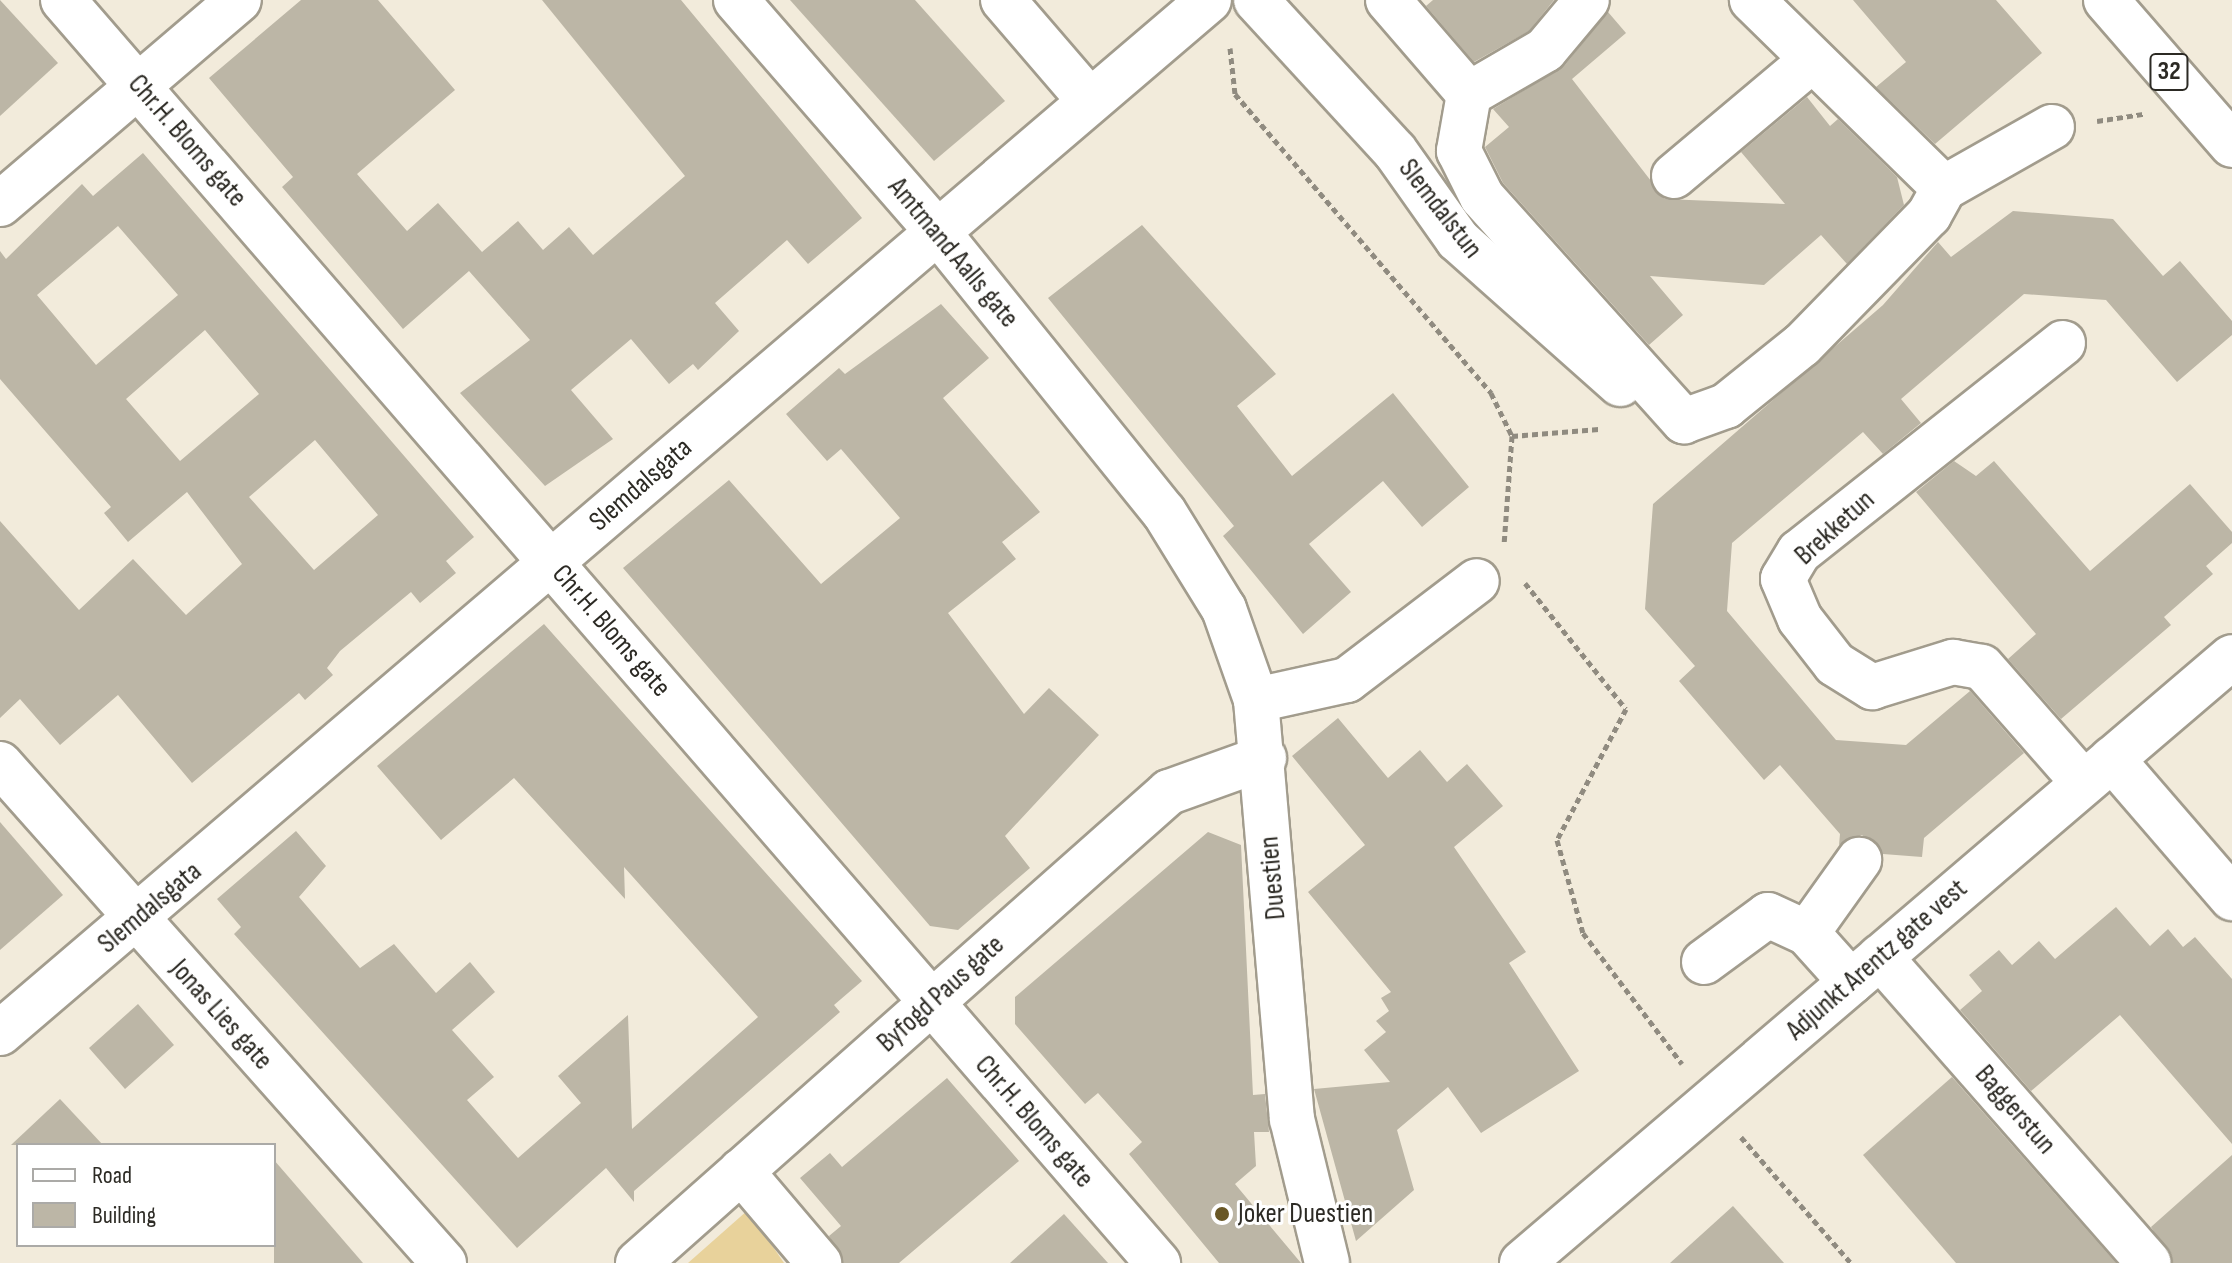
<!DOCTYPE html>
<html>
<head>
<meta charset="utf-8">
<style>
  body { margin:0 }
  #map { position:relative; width:2232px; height:1263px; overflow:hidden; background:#f2ebdb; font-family:"Sofia Sans Condensed",sans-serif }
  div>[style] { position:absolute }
  .green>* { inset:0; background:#e8d29b }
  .building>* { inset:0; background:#bcb6a6 }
  .path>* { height:5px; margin-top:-2.5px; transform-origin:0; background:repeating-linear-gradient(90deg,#908b80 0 6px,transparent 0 10px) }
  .roads { filter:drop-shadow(2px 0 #a29c8d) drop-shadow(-2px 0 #a29c8d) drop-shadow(0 2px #a29c8d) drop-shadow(0 -2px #a29c8d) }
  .minor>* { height:44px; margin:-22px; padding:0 22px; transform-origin:22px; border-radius:22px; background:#fff }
  .major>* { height:44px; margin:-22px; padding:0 22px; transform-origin:22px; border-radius:22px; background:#fff }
  .dots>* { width:22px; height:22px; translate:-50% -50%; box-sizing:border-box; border:4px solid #fff; border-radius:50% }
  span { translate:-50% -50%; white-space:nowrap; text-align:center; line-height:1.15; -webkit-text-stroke:6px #fff; paint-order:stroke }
  .shield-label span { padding:2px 6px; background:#fff; border:2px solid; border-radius:6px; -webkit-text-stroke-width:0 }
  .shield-label { font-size:26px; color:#2c2a24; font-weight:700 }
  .street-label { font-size:28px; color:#2c2a24 }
  .poi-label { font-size:28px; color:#2c2a24 }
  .left { translate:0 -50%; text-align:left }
  .legend { position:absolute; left:16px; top:1143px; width:260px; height:104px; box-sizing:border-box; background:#fff; border:2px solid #abaaa7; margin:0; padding:10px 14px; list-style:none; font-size:24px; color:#2c2a24 }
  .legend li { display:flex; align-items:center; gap:16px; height:40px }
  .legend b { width:40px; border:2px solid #abaaa7 }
</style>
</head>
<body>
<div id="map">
  <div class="green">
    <i style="clip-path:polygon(748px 1210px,784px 1263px,688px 1263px)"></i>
  </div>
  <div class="building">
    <i style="clip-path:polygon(0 0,58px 63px,0 116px)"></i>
    <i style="clip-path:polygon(301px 0,378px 0,455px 90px,357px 174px,407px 231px,438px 203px,482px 252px,518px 221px,543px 250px,569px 227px,593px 255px,685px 176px,542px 0,681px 0,862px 218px,808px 264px,787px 240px,715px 303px,739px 331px,698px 370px,693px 364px,669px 384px,631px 339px,571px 390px,613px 439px,545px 486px,460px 393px,530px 340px,469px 271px,403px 329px,282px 187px,293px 177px,209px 78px)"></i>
    <i style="clip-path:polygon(790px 0,915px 0,1005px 101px,934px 161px)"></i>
    <i style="clip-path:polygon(1433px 0,1554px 0,1529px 31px,1474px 62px,1426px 6px)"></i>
    <i style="clip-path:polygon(1853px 0,1996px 0,2042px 53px,1935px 144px,1876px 87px,1906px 62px)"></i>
    <i style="clip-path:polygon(1608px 12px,1626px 33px,1572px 79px,1665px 199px,1785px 204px,1741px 152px,1807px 97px,1830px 126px,1838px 119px,1897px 177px,1904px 205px,1847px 264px,1821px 235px,1764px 285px,1650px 276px,1683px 315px,1649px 345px,1503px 183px,1485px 147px,1509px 127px,1493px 109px,1564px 66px)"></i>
    <i style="clip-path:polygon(evenodd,143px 153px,474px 537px,446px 561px,456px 573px,420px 603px,411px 592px,340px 651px,327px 668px,333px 675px,305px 700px,299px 693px,192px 783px,118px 695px,60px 745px,20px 699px,0 718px,0 521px,79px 610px,133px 559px,186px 615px,242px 564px,187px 492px,128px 542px,104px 513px,111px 507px,0 379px,0 251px,6px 259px,82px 184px,93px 196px,143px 153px,118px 226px,178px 295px,96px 365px,37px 295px,118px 226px,143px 153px,205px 330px,259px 394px,180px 461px,126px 399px,205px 330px,143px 153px,315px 440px,378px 515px,314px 570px,249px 497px,315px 440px)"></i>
    <i style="clip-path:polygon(2013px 211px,2113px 219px,2163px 276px,2180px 261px,2232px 321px,2232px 335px,2177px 382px,2106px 300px,2024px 294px,1901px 399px,1921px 423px,1883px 454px,1863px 432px,1732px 543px,1727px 611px,1836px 740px,1906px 745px,1970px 691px,2024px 753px,1924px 838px,1922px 857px,1883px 854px,1862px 835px,1839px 845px,1840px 834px,1780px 765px,1764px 780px,1679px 681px,1695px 666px,1645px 609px,1653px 504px,1883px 305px,1938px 242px,1951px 257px)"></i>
    <i style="clip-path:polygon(1142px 225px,1276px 374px,1237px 406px,1292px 476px,1393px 393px,1469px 487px,1422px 527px,1383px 481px,1309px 544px,1351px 592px,1303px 634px,1223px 536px,1234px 526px,1048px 298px)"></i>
    <i style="clip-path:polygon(941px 304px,989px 358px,943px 398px,1040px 512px,1002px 542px,1016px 559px,948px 613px,1024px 714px,1049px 688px,1099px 735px,1005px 836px,1030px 868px,958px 930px,930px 926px,623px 568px,729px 480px,821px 584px,900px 518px,841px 449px,827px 461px,786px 414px,839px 368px,845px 374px)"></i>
    <i style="clip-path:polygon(1954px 461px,1976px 476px,1994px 461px,2090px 571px,2190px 484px,2232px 532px,2232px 543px,2206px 566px,2213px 574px,2164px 617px,2171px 625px,2061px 719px,2008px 659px,2036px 634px,1916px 492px)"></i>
    <i style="clip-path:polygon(544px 624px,862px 981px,834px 1005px,840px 1012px,634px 1191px,634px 1202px,606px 1168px,517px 1248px,234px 934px,241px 927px,217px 899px,296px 831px,326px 866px,299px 897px,360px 968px,394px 944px,436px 993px,470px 962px,495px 992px,452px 1030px,494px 1077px,467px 1100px,518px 1158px,581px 1103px,558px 1076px,628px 1015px,632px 1129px,758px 1017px,624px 867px,625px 899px,514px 778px,441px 840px,377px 766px)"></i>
    <i style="clip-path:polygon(1338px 718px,1388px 778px,1420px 750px,1447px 782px,1467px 764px,1503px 806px,1454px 847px,1526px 952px,1509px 963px,1579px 1071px,1481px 1133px,1448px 1087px,1397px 1130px,1414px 1190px,1356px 1241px,1314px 1089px,1390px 1082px,1364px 1050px,1386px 1032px,1376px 1021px,1389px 1011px,1381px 998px,1391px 992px,1308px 892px,1365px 845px,1292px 756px)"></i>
    <i style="clip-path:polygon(0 822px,63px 895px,0 950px)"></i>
    <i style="clip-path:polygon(1208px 832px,1241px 845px,1253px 1095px,1265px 1094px,1269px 1132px,1254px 1132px,1256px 1166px,1235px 1184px,1301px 1263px,1219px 1263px,1129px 1154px,1142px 1142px,1098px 1093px,1085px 1104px,1015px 1024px,1015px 997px)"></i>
    <i style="clip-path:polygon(2116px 907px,2150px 946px,2168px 929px,2183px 947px,2195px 937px,2232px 979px,2232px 1144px,2120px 1015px,2031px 1091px,1960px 1010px,1982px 991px,1969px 975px,1999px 950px,2012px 965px,2039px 941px,2055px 959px)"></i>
    <i style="clip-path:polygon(138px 1004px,174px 1045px,125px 1089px,89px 1048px)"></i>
    <i style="clip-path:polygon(1952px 1077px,2116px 1263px,1956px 1263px,1863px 1155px)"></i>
    <i style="clip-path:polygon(947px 1078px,1019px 1161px,899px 1263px,843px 1263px,829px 1236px,841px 1226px,800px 1178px,830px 1153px,842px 1167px)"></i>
    <i style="clip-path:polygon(60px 1099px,103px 1145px,11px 1145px)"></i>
    <i style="clip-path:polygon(2232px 1155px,2232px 1263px,2173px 1263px,2151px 1227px)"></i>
    <i style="clip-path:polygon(274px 1160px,363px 1263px,274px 1263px)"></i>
    <i style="clip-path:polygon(1733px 1206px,1784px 1263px,1670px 1263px)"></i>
    <i style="clip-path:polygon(1064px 1214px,1108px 1263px,1010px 1263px)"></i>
  </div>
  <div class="path">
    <i style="left:1230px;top:48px;width:46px;rotate:83.8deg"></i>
    <i style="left:1235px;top:94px;width:394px;rotate:49.4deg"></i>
    <i style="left:1491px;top:393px;width:48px;rotate:64deg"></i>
    <i style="left:1512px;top:436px;width:108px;rotate:94.2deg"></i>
    <i style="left:2097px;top:121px;width:47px;rotate:-8.7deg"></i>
    <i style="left:1512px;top:436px;width:87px;rotate:-4.6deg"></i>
    <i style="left:1525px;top:583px;width:161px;rotate:51.3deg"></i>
    <i style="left:1626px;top:709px;width:148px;rotate:117.8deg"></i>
    <i style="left:1557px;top:840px;width:97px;rotate:74.4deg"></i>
    <i style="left:1583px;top:933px;width:164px;rotate:52.9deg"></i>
    <i style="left:1741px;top:1137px;width:167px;rotate:48.9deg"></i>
  </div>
  <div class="roads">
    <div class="minor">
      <i style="left:63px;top:0;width:1672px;rotate:49.08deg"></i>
      <i style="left:736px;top:0;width:306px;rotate:49deg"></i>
      <i style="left:937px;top:231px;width:361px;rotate:51.1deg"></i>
      <i style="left:1164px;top:512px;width:114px;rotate:58.3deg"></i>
      <i style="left:1224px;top:609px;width:96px;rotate:70.6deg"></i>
      <i style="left:1256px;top:700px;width:421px;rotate:85.1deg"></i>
      <i style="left:1292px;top:1119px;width:148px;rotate:76.3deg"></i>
      <i style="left:1003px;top:0;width:133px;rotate:49.3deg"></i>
      <i style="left:1256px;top:0;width:205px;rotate:47.4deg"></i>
      <i style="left:1395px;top:151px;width:109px;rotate:54.7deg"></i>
      <i style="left:1458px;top:240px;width:217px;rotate:41.6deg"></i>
      <i style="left:1388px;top:0;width:124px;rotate:49.2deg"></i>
      <i style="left:1469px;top:94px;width:58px;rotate:100deg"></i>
      <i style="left:1459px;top:151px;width:51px;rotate:63.4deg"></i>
      <i style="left:1482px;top:197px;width:302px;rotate:48deg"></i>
      <i style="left:1684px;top:421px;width:45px;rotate:-19.7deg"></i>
      <i style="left:1726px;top:406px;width:97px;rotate:-38.8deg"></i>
      <i style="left:1802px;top:345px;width:182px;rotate:-45.7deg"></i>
      <i style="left:1929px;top:215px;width:31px;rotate:-61deg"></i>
      <i style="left:1944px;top:188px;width:269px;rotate:-135.6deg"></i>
      <i style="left:1469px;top:94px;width:88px;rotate:-30.1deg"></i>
      <i style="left:1545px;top:50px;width:65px;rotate:-50deg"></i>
      <i style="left:1674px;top:176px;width:179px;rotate:-40deg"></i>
      <i style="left:1944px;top:188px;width:124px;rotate:-29.5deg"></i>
      <i style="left:0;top:204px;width:314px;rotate:-40.5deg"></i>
      <i style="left:2063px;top:343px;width:337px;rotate:141.6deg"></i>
      <i style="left:1799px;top:552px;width:31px;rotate:121deg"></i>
      <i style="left:1783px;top:579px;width:43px;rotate:67deg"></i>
      <i style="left:1800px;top:619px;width:57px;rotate:52.1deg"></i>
      <i style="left:1835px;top:664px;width:44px;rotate:31.9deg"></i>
      <i style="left:1872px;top:687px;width:85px;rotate:-17.2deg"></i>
      <i style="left:1953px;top:662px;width:29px;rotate:10deg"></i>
      <i style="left:1982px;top:667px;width:154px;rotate:48.7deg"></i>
      <i style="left:1256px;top:700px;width:93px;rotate:-12.4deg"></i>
      <i style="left:1347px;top:680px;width:163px;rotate:-37.3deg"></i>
      <i style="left:2112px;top:759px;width:184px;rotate:49.2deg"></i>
      <i style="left:0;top:764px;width:668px;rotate:48.34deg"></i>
      <i style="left:1807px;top:933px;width:90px;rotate:-54.5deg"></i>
      <i style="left:1880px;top:957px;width:407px;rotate:48.7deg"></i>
      <i style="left:1704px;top:962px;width:79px;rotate:-36.3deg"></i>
      <i style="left:1768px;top:915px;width:43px;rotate:24.8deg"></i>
      <i style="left:1807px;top:933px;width:66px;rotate:48.1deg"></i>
      <i style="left:0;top:1033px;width:1590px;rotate:-40.51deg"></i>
      <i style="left:741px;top:1171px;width:121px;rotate:49.7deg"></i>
      <i style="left:638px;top:1263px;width:710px;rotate:-41.57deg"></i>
      <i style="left:1169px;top:792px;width:101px;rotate:-19.7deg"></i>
      <i style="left:1522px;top:1263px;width:933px;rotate:-40.48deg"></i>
    </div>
    <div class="major">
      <i style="left:2106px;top:0;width:192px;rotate:49deg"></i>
    </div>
  </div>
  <div class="dots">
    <i style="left:1222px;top:1214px;background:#695725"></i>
  </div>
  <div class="shield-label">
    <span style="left:2169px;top:72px">32</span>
  </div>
  <div class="street-label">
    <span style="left:187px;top:141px;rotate:49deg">Chr.H. Bloms gate</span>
    <span style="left:1440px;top:209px;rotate:52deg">Slemdalstun</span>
    <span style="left:953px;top:253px;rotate:50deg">Amtmand Aalls gate</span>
    <span style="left:641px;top:485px;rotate:-41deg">Slemdalsgata</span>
    <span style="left:1835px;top:528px;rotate:-42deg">Brekketun</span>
    <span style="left:611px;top:631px;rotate:49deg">Chr.H. Bloms gate</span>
    <span style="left:1273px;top:878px;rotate:-95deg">Duestien</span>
    <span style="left:150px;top:908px;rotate:-40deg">Slemdalsgata</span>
    <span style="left:1877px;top:960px;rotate:-41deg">Adjunkt Arentz gate vest</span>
    <span style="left:941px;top:994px;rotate:-42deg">Byfogd Paus gate</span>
    <span style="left:221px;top:1015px;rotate:48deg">Jonas Lies gate</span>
    <span style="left:2015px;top:1110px;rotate:49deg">Baggerstun</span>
    <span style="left:1034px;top:1122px;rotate:49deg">Chr.H. Bloms gate</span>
  </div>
  <div class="poi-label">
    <span class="left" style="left:1238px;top:1214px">Joker Duestien</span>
  </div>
  <ul class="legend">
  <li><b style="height:10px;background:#fff"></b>Road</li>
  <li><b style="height:22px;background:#bcb6a6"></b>Building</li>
  </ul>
</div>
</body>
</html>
